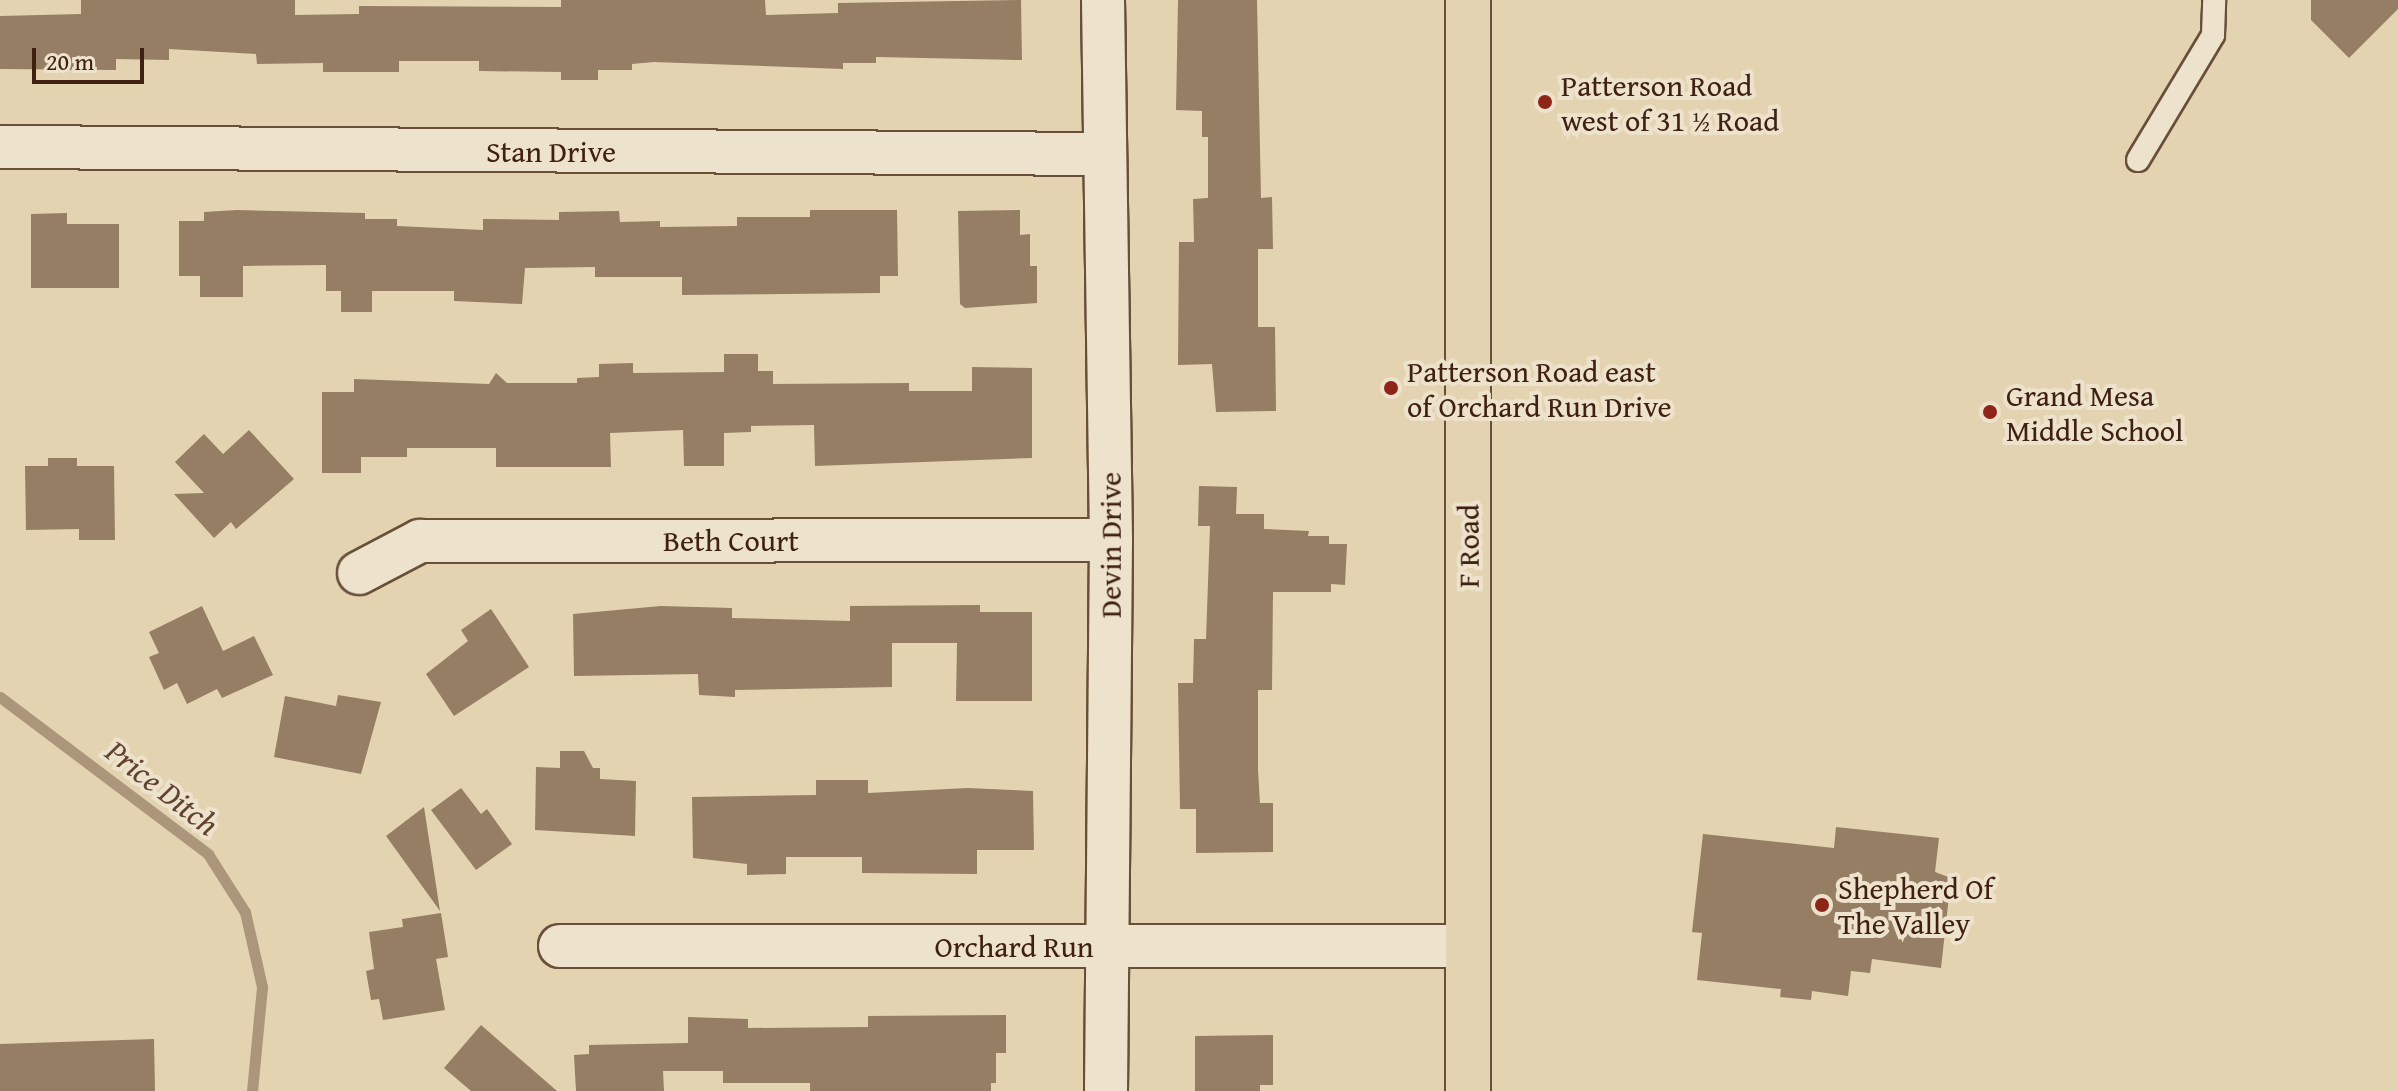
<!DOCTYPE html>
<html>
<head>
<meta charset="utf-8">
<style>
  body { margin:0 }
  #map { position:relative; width:2398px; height:1091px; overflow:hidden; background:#e3d3b1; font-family:"Gentium Book Plus",serif }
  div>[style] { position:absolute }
  .stream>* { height:11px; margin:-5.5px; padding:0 5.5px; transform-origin:5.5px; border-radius:5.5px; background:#ac967b }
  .building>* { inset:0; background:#957e64 }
  .roads { filter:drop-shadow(2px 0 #694e39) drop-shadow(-2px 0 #694e39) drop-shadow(0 2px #694e39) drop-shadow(0 -2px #694e39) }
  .service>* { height:22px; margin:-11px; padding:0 11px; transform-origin:11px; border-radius:11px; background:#ede2cc }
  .minor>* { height:42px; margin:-21px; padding:0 21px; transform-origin:21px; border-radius:21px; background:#ede2cc }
  .primary>* { height:44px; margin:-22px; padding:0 22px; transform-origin:22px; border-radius:22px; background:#e3d3b1 }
  .dots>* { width:22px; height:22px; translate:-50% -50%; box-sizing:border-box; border:4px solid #ede2cc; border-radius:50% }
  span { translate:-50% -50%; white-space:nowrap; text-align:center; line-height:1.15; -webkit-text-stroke:8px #ede2cc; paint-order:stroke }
  .poi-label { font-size:30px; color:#402111 }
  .left { translate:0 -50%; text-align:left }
  .street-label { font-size:30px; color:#402111 }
  .water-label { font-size:32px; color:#604431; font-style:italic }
  .scale { position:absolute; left:32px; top:48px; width:112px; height:36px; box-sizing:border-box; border:4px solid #402111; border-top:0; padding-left:10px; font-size:24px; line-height:28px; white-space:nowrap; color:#402111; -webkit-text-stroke:6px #ede2cc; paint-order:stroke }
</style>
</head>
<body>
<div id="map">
  <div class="stream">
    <i style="left:0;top:697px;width:261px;rotate:37deg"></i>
    <i style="left:208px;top:854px;width:69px;rotate:57.5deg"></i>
    <i style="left:245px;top:912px;width:77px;rotate:77.2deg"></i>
    <i style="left:262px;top:987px;width:104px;rotate:95.5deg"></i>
  </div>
  <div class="building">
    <i style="clip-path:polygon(81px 0,295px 0,295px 15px,359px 14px,359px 6px,561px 7px,561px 0,765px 0,766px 15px,838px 13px,838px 3px,1021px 0,1022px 60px,876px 57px,876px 63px,843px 63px,843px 69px,654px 62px,632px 64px,632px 70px,598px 70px,598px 80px,561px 80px,561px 72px,479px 71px,479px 61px,399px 61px,399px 72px,323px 72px,323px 63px,257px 64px,256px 54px,169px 49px,169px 60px,116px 59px,116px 70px,0 69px,0 16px,81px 14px)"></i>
    <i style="clip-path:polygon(1178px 0,1257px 0,1261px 198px,1272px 197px,1273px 249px,1258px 249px,1258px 327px,1275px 327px,1276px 411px,1216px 412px,1212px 364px,1178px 365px,1179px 242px,1194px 242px,1193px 199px,1208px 198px,1208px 137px,1202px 137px,1202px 111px,1176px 110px)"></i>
    <i style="clip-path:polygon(2311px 0,2398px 0,2398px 9px,2349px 58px,2311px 20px)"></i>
    <i style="clip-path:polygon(237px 210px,365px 213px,365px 219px,397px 219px,397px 226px,483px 230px,483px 219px,559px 220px,559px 212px,619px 211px,620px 222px,660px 221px,660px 227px,737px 226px,737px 217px,810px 217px,810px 210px,897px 210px,898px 276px,880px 276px,880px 293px,682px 295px,682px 277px,595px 277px,595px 267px,525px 268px,522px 304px,454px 301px,454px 291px,372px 291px,372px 312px,341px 312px,341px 291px,326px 291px,326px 265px,243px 266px,243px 297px,200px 297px,200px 276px,179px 276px,179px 221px,204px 221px,204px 212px)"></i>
    <i style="clip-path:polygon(1020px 210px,1020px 235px,1030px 234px,1030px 266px,1037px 266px,1037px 303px,965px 308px,960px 304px,958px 211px)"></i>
    <i style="clip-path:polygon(67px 213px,67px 224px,119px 224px,119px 288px,31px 288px,31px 214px)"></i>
    <i style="clip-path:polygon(724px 354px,758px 354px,758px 371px,773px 371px,773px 384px,909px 383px,909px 391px,972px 391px,972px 367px,1032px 368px,1032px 458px,815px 466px,814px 425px,751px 426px,751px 432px,724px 433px,724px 466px,684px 466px,683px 430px,610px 433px,611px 467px,496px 467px,496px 448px,407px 448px,407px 457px,361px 457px,361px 473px,322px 473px,322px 392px,354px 392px,354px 379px,489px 384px,496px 373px,507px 383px,577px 383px,577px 378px,599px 377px,599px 364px,633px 363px,633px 373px,724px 372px)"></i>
    <i style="clip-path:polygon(249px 430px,294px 479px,236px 529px,231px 522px,214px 538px,174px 494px,204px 493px,175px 462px,204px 434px,223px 454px)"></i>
    <i style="clip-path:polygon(48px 458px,77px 458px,77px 466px,114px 466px,115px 540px,79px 540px,79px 529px,26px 530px,25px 466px,48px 466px)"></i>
    <i style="clip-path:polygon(1199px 486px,1237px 487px,1236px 514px,1264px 514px,1264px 529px,1309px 531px,1308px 536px,1329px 536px,1329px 544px,1347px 544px,1345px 585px,1331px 584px,1331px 592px,1273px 592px,1272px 690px,1258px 690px,1258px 770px,1260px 803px,1273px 803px,1273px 852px,1196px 853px,1196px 809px,1180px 809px,1178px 683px,1193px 683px,1194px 639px,1206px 639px,1210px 526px,1198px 526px)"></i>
    <i style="clip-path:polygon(980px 605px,980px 612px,1032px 612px,1032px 701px,956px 701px,957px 643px,892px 643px,892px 687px,735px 690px,735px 697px,699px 695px,698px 674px,574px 676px,573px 614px,661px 606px,732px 608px,732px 618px,850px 621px,850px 606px)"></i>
    <i style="clip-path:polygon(202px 606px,223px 651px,254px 636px,273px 675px,222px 698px,217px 689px,187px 704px,177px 683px,164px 690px,149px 657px,159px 653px,149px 632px)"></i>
    <i style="clip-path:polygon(491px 609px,529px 667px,454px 716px,426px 674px,468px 641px,461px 630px)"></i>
    <i style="clip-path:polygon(338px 695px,381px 702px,361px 774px,274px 757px,285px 696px,336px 706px)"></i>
    <i style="clip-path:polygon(560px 751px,584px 751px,593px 768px,600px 768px,600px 779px,636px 781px,635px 836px,535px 830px,536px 767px,560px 768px)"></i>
    <i style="clip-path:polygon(816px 780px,868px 780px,868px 793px,968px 788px,1033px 791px,1034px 850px,977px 850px,977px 874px,862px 873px,862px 857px,786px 857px,786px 874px,747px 875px,747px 864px,693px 858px,692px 797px,816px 795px)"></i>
    <i style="clip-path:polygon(461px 788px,481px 814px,487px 809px,512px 844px,476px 870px,431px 810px)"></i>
    <i style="clip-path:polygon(424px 807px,440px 911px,386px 836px)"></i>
    <i style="clip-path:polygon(1836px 827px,1939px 838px,1935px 872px,1951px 878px,1941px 968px,1872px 959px,1870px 973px,1851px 971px,1848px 996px,1812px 991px,1811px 1000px,1780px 997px,1781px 989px,1697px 980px,1702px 933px,1692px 932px,1703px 834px,1834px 848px)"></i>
    <i style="clip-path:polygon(441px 913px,448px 957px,436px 959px,445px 1010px,383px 1020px,379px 999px,371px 1000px,366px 971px,374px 969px,369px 932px,403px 927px,402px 919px)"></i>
    <i style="clip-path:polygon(1006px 1015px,1006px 1053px,996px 1053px,996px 1083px,991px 1083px,991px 1091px,810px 1091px,810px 1083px,723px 1083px,723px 1071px,663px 1071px,664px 1091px,576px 1091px,574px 1055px,589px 1054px,589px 1045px,688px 1043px,688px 1017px,748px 1019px,748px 1028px,868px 1027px,868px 1016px)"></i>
    <i style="clip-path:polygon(481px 1025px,557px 1091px,471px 1091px,444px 1068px)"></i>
    <i style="clip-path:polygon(1273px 1035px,1273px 1085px,1260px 1085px,1260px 1091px,1195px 1091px,1195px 1036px)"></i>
    <i style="clip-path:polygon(154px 1039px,155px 1091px,0 1091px,0 1044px)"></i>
  </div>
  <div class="roads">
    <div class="service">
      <i style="left:2138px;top:160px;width:146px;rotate:-59deg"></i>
      <i style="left:2213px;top:35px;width:35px;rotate:-88deg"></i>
    </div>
    <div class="minor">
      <i style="left:1103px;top:0;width:540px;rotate:89.15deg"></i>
      <i style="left:1111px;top:540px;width:551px;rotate:90.52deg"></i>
      <i style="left:0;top:147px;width:1103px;rotate:0.36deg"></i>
      <i style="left:359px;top:573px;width:69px;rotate:-27.7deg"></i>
      <i style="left:420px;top:541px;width:691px;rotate:-0.08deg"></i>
      <i style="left:560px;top:946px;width:908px"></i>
    </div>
    <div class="primary">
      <i style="left:1468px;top:1091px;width:1091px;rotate:-90deg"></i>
    </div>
  </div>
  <div class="dots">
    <i style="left:1545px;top:102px;background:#8f2418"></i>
    <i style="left:1391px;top:388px;background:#8f2418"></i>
    <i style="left:1990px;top:412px;background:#8f2418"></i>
    <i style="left:1822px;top:905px;background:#8f2418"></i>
  </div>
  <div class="poi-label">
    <span class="left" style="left:1561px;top:102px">Patterson Road<br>west of 31 ½ Road</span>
    <span class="left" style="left:1407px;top:388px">Patterson Road east<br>of Orchard Run Drive</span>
    <span class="left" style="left:2006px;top:412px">Grand Mesa<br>Middle School</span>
    <span class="left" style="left:1838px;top:905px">Shepherd Of<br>The Valley</span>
  </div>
  <div class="street-label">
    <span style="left:551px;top:151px">Stan Drive</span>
    <span style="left:731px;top:540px">Beth Court</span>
    <span style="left:1110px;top:545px;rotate:-90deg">Devin Drive</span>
    <span style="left:1468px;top:546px;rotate:-90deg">F Road</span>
    <span style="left:1014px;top:946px">Orchard Run</span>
  </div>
  <div class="water-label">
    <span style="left:162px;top:788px;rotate:38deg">Price Ditch</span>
  </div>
  <div class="scale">20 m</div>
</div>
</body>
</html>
